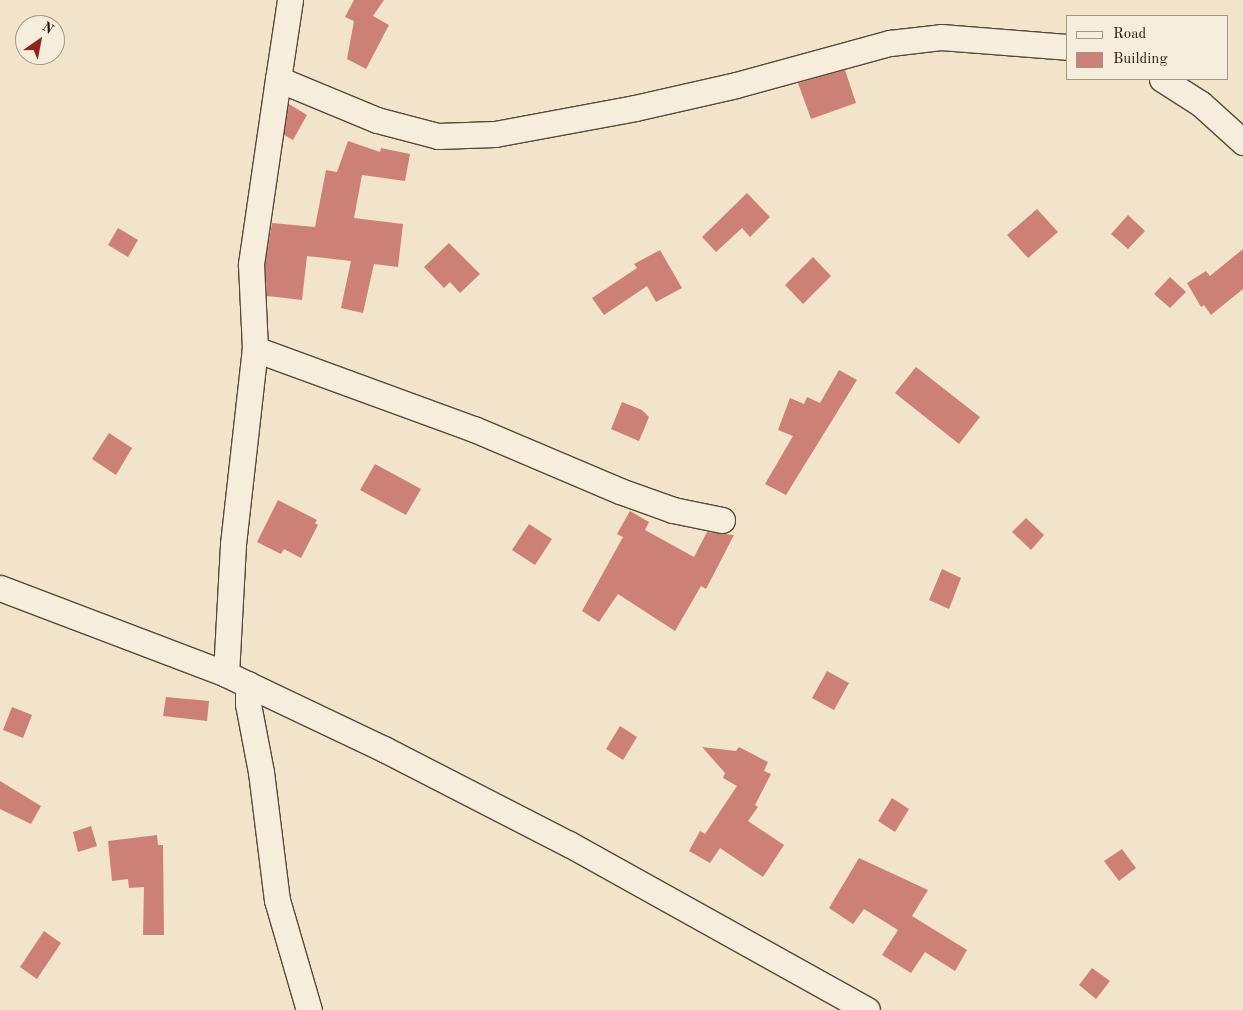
<!DOCTYPE html>
<html>
<head>
<meta charset="utf-8">
<style>
  body { margin:0 }
  #map { position:relative; width:1243px; height:1010px; overflow:hidden; background:#f1e4ca; font-family:"Old Standard TT",serif }
  div>[style] { position:absolute }
  .building>* { inset:0; background:#cd8176 }
  .roads { filter:drop-shadow(1px 0 #574936) drop-shadow(-1px 0 #574936) drop-shadow(0 1px #574936) drop-shadow(0 -1px #574936) }
  .minor>* { height:25px; margin:-12.5px; padding:0 12.5px; transform-origin:12.5px; border-radius:12.5px; background:#f6eddd }
  span { translate:-50% -50%; white-space:nowrap; text-align:center; line-height:1.15; -webkit-text-stroke:5px #f6eddd; paint-order:stroke }
  .legend { position:absolute; left:1066px; top:15px; width:162px; height:65px; box-sizing:border-box; background:#f6eddd; border:1px solid #a29787; margin:0; padding:6px 9px; list-style:none; font-size:15px; color:#241505 }
  .legend li { display:flex; align-items:center; gap:10px; height:25px }
  .legend b { width:25px; border:1px solid #a29787 }
  .north { position:absolute; left:15px; top:15px; width:50px; height:50px; box-sizing:border-box; background:#f6eddd; border:1px solid #a29787; border-radius:50%; rotate:33deg; font-size:14px; font-weight:700; line-height:20px; text-align:center; color:#241505 }
  .north::after { content:''; display:block; margin:auto; width:18px; height:22px; background:#8f2418; clip-path:polygon(50% 0,100% 100%,50% 72%,0 100%) }
</style>
</head>
<body>
<div id="map">
  <div class="building">
    <i style="clip-path:polygon(354px 0,384px 0,373px 16px,389px 25px,366px 69px,347px 59px,354px 21px,345px 17px)"></i>
    <i style="clip-path:polygon(845px 70px,856px 103px,811px 119px,798px 83px)"></i>
    <i style="clip-path:polygon(289px 104px,307px 115px,293px 140px,284px 135px)"></i>
    <i style="clip-path:polygon(348px 141px,380px 152px,381px 148px,410px 154px,405px 181px,362px 175px,354px 218px,403px 224px,398px 267px,374px 264px,363px 313px,341px 308px,351px 261px,307px 256px,302px 300px,267px 296px,265px 265px,272px 223px,315px 227px,326px 170px,337px 172px)"></i>
    <i style="clip-path:polygon(747px 193px,770px 217px,750px 237px,742px 228px,716px 252px,702px 237px)"></i>
    <i style="clip-path:polygon(1037px 209px,1058px 232px,1028px 258px,1007px 235px)"></i>
    <i style="clip-path:polygon(1128px 215px,1145px 231px,1128px 249px,1111px 234px)"></i>
    <i style="clip-path:polygon(118px 228px,138px 240px,128px 257px,108px 245px)"></i>
    <i style="clip-path:polygon(449px 243px,480px 274px,460px 293px,450px 282px,444px 288px,424px 267px)"></i>
    <i style="clip-path:polygon(1243px 249px,1243px 289px,1211px 315px,1204px 305px,1201px 307px,1187px 283px,1206px 271px,1210px 276px)"></i>
    <i style="clip-path:polygon(660px 250px,682px 288px,656px 302px,647px 286px,604px 315px,592px 298px,637px 268px,634px 264px)"></i>
    <i style="clip-path:polygon(813px 257px,831px 276px,803px 304px,785px 285px)"></i>
    <i style="clip-path:polygon(1170px 277px,1186px 292px,1170px 308px,1154px 294px)"></i>
    <i style="clip-path:polygon(916px 367px,980px 417px,959px 444px,895px 393px)"></i>
    <i style="clip-path:polygon(839px 370px,857px 380px,786px 495px,765px 484px,793px 436px,778px 430px,790px 398px,804px 404px,807px 397px,820px 403px)"></i>
    <i style="clip-path:polygon(622px 402px,642px 410px,649px 417px,639px 441px,611px 429px)"></i>
    <i style="clip-path:polygon(109px 433px,132px 448px,116px 475px,92px 459px)"></i>
    <i style="clip-path:polygon(375px 464px,421px 489px,406px 515px,360px 490px)"></i>
    <i style="clip-path:polygon(278px 500px,317px 520px,315px 523px,318px 525px,301px 558px,284px 549px,281px 554px,257px 542px)"></i>
    <i style="clip-path:polygon(630px 511px,649px 522px,645px 530px,694px 557px,707px 532px,734px 535px,706px 589px,701px 586px,675px 631px,618px 594px,599px 622px,582px 611px,623px 537px,617px 534px)"></i>
    <i style="clip-path:polygon(1026px 518px,1044px 535px,1031px 550px,1012px 532px)"></i>
    <i style="clip-path:polygon(529px 524px,552px 539px,535px 565px,512px 550px)"></i>
    <i style="clip-path:polygon(942px 569px,961px 578px,949px 609px,929px 600px)"></i>
    <i style="clip-path:polygon(827px 671px,849px 683px,834px 710px,812px 698px)"></i>
    <i style="clip-path:polygon(166px 697px,209px 701px,207px 721px,163px 716px)"></i>
    <i style="clip-path:polygon(12px 707px,32px 715px,23px 738px,3px 730px)"></i>
    <i style="clip-path:polygon(620px 726px,637px 737px,623px 760px,606px 749px)"></i>
    <i style="clip-path:polygon(702px 747px,736px 751px,739px 747px,768px 762px,764px 771px,771px 774px,755px 805px,758px 807px,748px 821px,784px 845px,763px 877px,720px 848px,710px 863px,689px 851px,700px 831px,705px 834px,737px 786px,723px 778px,725px 773px)"></i>
    <i style="clip-path:polygon(0 781px,41px 806px,31px 824px,0 809px)"></i>
    <i style="clip-path:polygon(892px 798px,909px 809px,895px 832px,878px 821px)"></i>
    <i style="clip-path:polygon(91px 826px,97px 846px,78px 852px,73px 832px)"></i>
    <i style="clip-path:polygon(157px 835px,158px 845px,163px 845px,164px 935px,143px 935px,144px 887px,129px 888px,128px 879px,112px 881px,108px 841px)"></i>
    <i style="clip-path:polygon(1122px 849px,1136px 868px,1119px 881px,1104px 861px)"></i>
    <i style="clip-path:polygon(859px 858px,928px 890px,912px 916px,967px 950px,955px 971px,925px 952px,911px 973px,882px 955px,898px 930px,864px 909px,853px 924px,829px 908px)"></i>
    <i style="clip-path:polygon(44px 931px,61px 943px,37px 979px,20px 967px)"></i>
    <i style="clip-path:polygon(1092px 968px,1110px 981px,1096px 999px,1079px 985px)"></i>
  </div>
  <div class="roads">
    <div class="minor">
      <i style="left:290px;top:0;width:80px;rotate:98.6deg"></i>
      <i style="left:278px;top:79px;width:107px;rotate:22.5deg"></i>
      <i style="left:377px;top:120px;width:63px;rotate:14.7deg"></i>
      <i style="left:438px;top:136px;width:57px;rotate:-2deg"></i>
      <i style="left:495px;top:134px;width:142px;rotate:-10.5deg"></i>
      <i style="left:635px;top:108px;width:104px;rotate:-12.8deg"></i>
      <i style="left:736px;top:85px;width:160px;rotate:-15.3deg"></i>
      <i style="left:890px;top:43px;width:51px;rotate:-6.7deg"></i>
      <i style="left:941px;top:37px;width:126px;rotate:4.5deg"></i>
      <i style="left:1162px;top:79px;width:46px;rotate:32.7deg"></i>
      <i style="left:1201px;top:104px;width:57px;rotate:42.1deg"></i>
      <i style="left:255px;top:349px;width:233px;rotate:20.1deg"></i>
      <i style="left:474px;top:429px;width:159px;rotate:23deg"></i>
      <i style="left:620px;top:491px;width:56px;rotate:19.7deg"></i>
      <i style="left:673px;top:510px;width:50px;rotate:11.5deg"></i>
      <i style="left:0;top:588px;width:242px;rotate:20.8deg"></i>
      <i style="left:226px;top:674px;width:175px;rotate:25.4deg"></i>
      <i style="left:384px;top:749px;width:208px;rotate:27.2deg"></i>
      <i style="left:569px;top:844px;width:341px;rotate:29.1deg"></i>
      <i style="left:226px;top:674px;width:130px;rotate:-86.9deg"></i>
      <i style="left:233px;top:544px;width:196px;rotate:-83.6deg"></i>
      <i style="left:255px;top:349px;width:85px;rotate:-92.7deg"></i>
      <i style="left:251px;top:264px;width:187px;rotate:-81.7deg"></i>
      <i style="left:248px;top:684px;width:20px;rotate:90deg"></i>
      <i style="left:248px;top:704px;width:69px;rotate:79.2deg"></i>
      <i style="left:261px;top:772px;width:129px;rotate:82.9deg"></i>
      <i style="left:277px;top:900px;width:115px;rotate:73.8deg"></i>
    </div>
  </div>
  <ul class="legend">
  <li><b style="height:6px;background:#f6eddd"></b>Road</li>
  <li><b style="height:14px;background:#cd8176"></b>Building</li>
  </ul>
  <div class="north">N</div>
</div>
</body>
</html>
